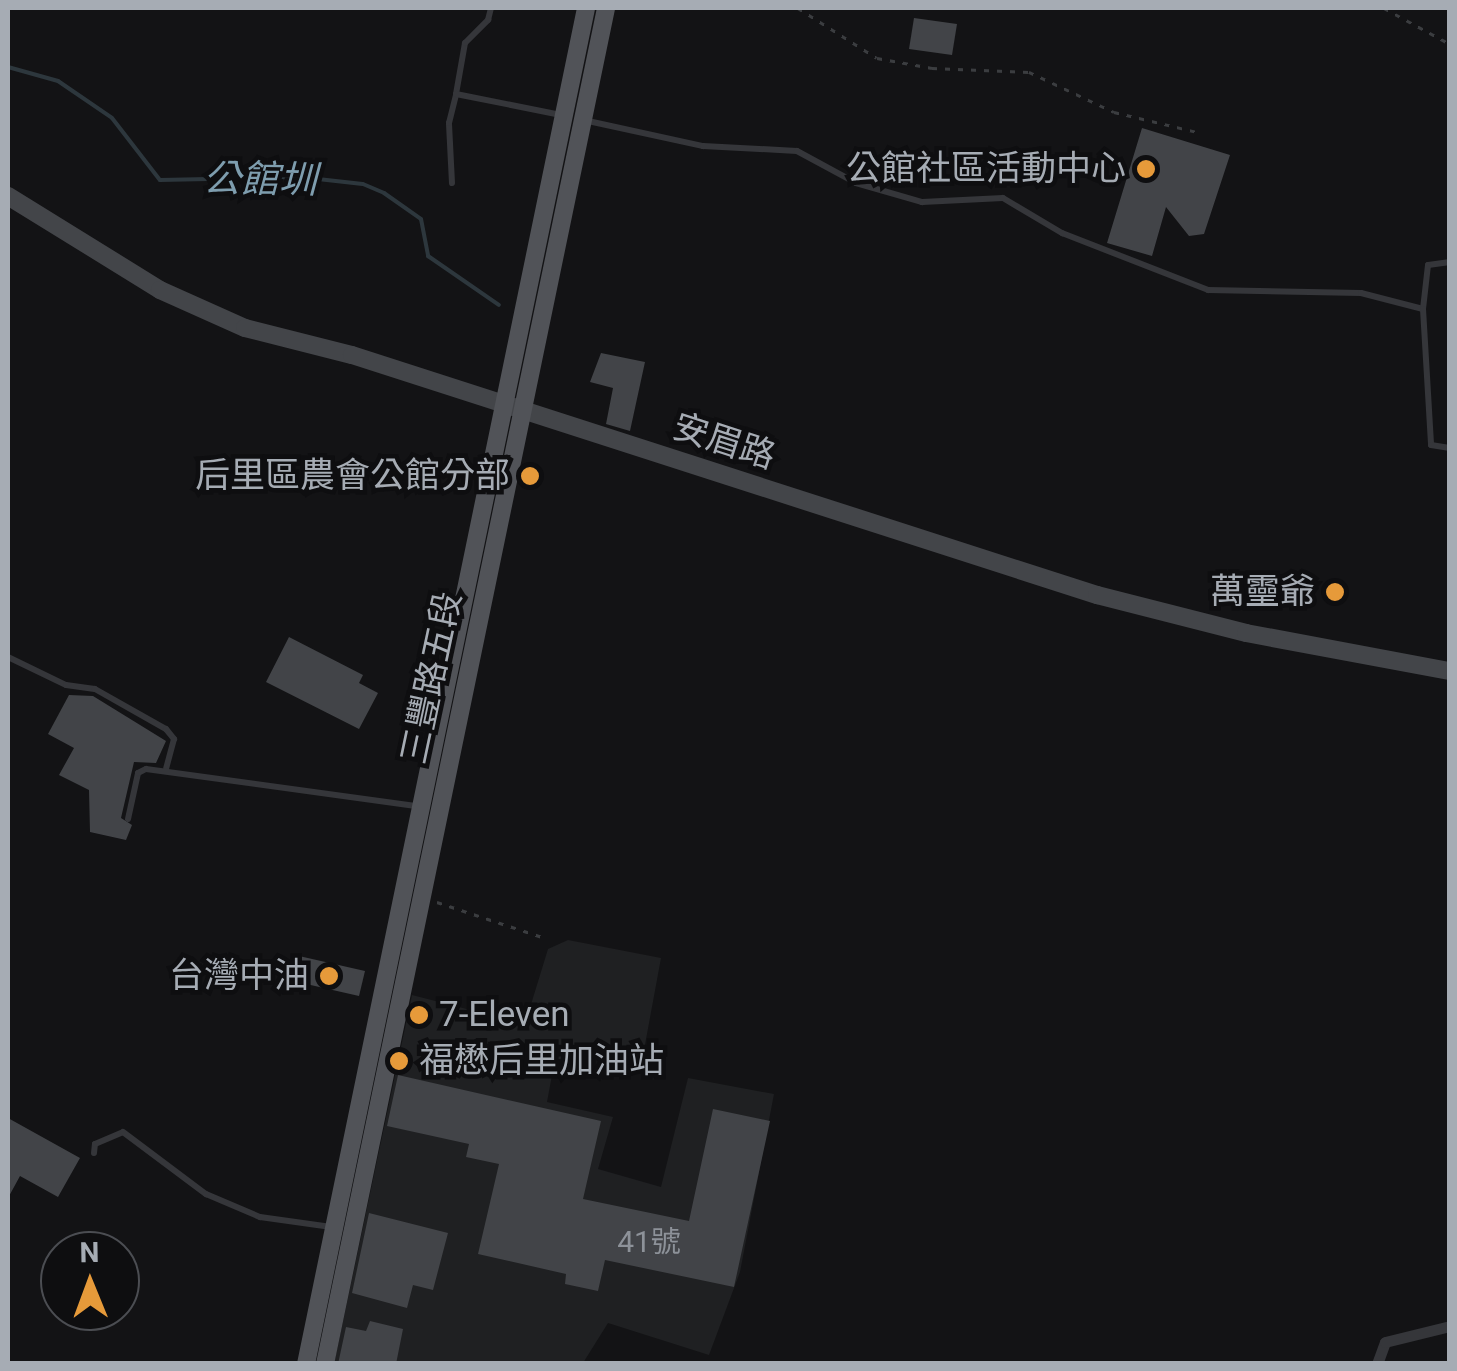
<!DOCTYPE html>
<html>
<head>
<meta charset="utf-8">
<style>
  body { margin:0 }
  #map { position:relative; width:1457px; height:1371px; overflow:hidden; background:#131315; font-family:Roboto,"Noto Sans TC",sans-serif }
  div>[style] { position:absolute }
  .built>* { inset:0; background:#1f2022 }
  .stream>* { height:4px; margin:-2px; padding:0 2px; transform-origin:2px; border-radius:2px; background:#2d373d }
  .building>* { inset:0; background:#424448 }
  .path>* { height:2.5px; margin-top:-1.25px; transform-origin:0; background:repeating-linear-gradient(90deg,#3b3d40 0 5px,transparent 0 13px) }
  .lane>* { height:6px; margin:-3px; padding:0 3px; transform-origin:3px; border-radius:3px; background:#35363a }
  .street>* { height:11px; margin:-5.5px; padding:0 5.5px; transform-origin:5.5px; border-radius:5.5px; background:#35363a }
  .secondary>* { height:18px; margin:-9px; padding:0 9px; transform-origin:9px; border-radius:9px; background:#434549 }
  .primary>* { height:18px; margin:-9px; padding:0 9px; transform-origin:9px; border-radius:9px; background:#515358 }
  .dots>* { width:28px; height:28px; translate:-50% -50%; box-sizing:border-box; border:5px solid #0e0e10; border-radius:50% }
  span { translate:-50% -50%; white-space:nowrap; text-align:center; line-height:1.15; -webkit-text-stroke:9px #0e0e10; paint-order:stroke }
  .number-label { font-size:30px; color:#8d9299 }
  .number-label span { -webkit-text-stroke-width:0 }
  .poi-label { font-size:35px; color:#a6acb4 }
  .right { translate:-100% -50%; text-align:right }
  .left { translate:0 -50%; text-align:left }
  .street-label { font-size:35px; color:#a6acb4 }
  .water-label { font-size:38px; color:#7e9dae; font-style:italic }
  .frame { position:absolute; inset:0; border:10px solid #a6acb4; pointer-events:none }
  .north { position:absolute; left:40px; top:1231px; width:100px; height:100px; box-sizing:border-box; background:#0e0e10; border:2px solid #4b4d52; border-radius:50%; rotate:359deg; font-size:28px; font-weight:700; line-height:40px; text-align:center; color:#a6acb4 }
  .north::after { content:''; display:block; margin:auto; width:35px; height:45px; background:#e69a3a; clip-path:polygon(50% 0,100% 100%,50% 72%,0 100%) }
</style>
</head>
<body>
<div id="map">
  <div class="built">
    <i style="clip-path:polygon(568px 940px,661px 958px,642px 1061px,555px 1059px,547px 1102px,613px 1117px,598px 1169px,661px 1187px,688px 1078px,774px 1094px,740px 1272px,709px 1355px,608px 1323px,583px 1363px,334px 1364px,412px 995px,525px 1024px,548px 949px)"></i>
  </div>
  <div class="stream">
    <i style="left:8px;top:67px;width:52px;rotate:15.6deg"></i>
    <i style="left:58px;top:81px;width:65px;rotate:34.4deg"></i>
    <i style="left:112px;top:118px;width:78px;rotate:52.3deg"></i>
    <i style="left:160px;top:180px;width:140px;rotate:-1.2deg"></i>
    <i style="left:300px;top:177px;width:63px;rotate:6.3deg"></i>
    <i style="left:363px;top:184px;width:23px;rotate:23deg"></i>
    <i style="left:384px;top:193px;width:45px;rotate:35.1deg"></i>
    <i style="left:421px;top:219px;width:38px;rotate:79deg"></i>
    <i style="left:428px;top:256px;width:86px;rotate:34.6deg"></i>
  </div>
  <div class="building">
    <i style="clip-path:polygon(914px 18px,957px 24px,952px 55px,909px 49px)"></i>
    <i style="clip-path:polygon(1142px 128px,1230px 155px,1204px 234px,1189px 236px,1166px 207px,1152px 256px,1107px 243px)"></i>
    <i style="clip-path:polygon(601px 353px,645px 362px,630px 431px,606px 424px,613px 388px,590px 382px)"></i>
    <i style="clip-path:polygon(289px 637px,363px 675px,359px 683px,378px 693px,359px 729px,266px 682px)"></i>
    <i style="clip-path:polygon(69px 695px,93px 696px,166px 741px,156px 763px,134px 762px,121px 818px,132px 825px,126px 840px,90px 832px,89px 790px,59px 775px,74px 748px,48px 734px)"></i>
    <i style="clip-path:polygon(299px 956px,365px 971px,359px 996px,293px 981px)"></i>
    <i style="clip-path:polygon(398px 1075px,601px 1121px,583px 1199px,689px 1221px,713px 1109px,770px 1121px,734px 1287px,605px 1260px,598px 1291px,565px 1284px,566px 1274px,478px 1254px,499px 1164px,466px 1157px,469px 1144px,387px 1126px)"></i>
    <i style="clip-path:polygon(8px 1118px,80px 1158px,58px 1197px,20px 1176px,8px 1198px)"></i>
    <i style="clip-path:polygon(369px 1213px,448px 1233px,433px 1290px,413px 1285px,407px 1308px,352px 1293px)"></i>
    <i style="clip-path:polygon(370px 1321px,403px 1329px,396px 1364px,338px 1364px,346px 1327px,366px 1331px)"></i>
  </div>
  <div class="path">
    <i style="left:798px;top:8px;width:93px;rotate:32.3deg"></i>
    <i style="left:877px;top:58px;width:56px;rotate:10.3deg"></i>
    <i style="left:932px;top:68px;width:97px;rotate:2.4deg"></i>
    <i style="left:1029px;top:72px;width:94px;rotate:25.2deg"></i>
    <i style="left:1114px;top:112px;width:85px;rotate:13.5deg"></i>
    <i style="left:1384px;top:8px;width:75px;rotate:28.6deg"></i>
    <i style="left:437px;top:902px;width:114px;rotate:18.4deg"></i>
  </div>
  <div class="lane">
    <i style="left:456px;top:94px;width:52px;rotate:-80deg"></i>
    <i style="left:465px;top:43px;width:33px;rotate:-45deg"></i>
    <i style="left:488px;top:20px;width:12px;rotate:-76deg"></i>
    <i style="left:588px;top:121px;width:118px;rotate:12.3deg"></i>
    <i style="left:703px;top:146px;width:94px;rotate:3deg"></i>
    <i style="left:797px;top:151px;width:67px;rotate:28.5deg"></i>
    <i style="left:856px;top:183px;width:69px;rotate:16.1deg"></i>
    <i style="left:922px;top:202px;width:81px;rotate:-2.8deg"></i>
    <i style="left:1003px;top:198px;width:69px;rotate:30.7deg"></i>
    <i style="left:1062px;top:233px;width:157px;rotate:21.3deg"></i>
    <i style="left:1208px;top:290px;width:153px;rotate:1.1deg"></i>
    <i style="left:1361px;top:293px;width:64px;rotate:14.5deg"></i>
    <i style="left:452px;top:183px;width:60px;rotate:-92.9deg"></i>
    <i style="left:449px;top:123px;width:30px;rotate:-76deg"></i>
    <i style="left:456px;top:94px;width:107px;rotate:11.3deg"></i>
    <i style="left:1450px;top:262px;width:22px;rotate:172deg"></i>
    <i style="left:1428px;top:265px;width:44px;rotate:96.5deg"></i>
    <i style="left:1423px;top:309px;width:136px;rotate:86.6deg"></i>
    <i style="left:1431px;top:445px;width:19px;rotate:9deg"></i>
    <i style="left:8px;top:657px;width:64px;rotate:25.8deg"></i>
    <i style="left:66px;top:685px;width:29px;rotate:8deg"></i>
    <i style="left:95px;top:689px;width:81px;rotate:29.4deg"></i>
    <i style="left:166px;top:729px;width:13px;rotate:51deg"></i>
    <i style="left:174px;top:739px;width:30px;rotate:105deg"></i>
    <i style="left:128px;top:819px;width:47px;rotate:-77.7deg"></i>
    <i style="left:138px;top:773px;width:9px;rotate:-27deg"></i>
    <i style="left:146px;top:769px;width:274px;rotate:7.8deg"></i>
    <i style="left:94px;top:1153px;width:9px;rotate:-84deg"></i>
    <i style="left:95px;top:1144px;width:30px;rotate:-23deg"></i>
    <i style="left:123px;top:1132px;width:104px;rotate:36.8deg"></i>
    <i style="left:206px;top:1194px;width:59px;rotate:23.1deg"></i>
    <i style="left:260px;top:1217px;width:72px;rotate:8deg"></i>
  </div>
  <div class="street">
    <i style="left:1377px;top:1364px;width:23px;rotate:-70deg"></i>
    <i style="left:1385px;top:1342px;width:67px;rotate:-13.8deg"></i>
  </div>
  <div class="secondary">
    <i style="left:8px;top:196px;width:179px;rotate:31.7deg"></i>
    <i style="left:160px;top:290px;width:93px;rotate:24.1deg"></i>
    <i style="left:245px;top:328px;width:110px;rotate:14.2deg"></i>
    <i style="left:352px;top:355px;width:783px;rotate:17.86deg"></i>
    <i style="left:1097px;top:595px;width:154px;rotate:14.3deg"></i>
    <i style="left:1246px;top:633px;width:208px;rotate:10.6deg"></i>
  </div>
  <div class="primary">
    <i style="left:306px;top:1364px;width:1385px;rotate:-78.33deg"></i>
    <i style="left:325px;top:1364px;width:1385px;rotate:-78.29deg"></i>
  </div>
  <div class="dots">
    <i style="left:1146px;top:169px;background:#e69a3a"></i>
    <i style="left:530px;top:476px;background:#e69a3a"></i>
    <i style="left:1335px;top:592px;background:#e69a3a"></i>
    <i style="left:329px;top:976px;background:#e69a3a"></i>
    <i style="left:419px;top:1015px;background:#e69a3a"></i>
    <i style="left:399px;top:1061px;background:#e69a3a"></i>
  </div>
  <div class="number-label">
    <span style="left:649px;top:1242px">41號</span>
  </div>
  <div class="poi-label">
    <span class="right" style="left:1126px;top:169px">公館社區活動中心</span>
    <span class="right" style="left:510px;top:476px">后里區農會公館分部</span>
    <span class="right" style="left:1315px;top:592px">萬𤫊爺</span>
    <span class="right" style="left:309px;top:976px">台灣中油</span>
    <span class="left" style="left:439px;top:1015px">7-Eleven</span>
    <span class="left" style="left:419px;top:1061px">福懋后里加油站</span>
  </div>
  <div class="street-label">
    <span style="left:724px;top:442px;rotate:18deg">安眉路</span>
    <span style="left:432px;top:678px;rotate:-78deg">三豐路五段</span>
  </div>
  <div class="water-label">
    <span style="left:260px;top:180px;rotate:1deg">公館圳</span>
  </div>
  <div class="frame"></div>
  <div class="north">N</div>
</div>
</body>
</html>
